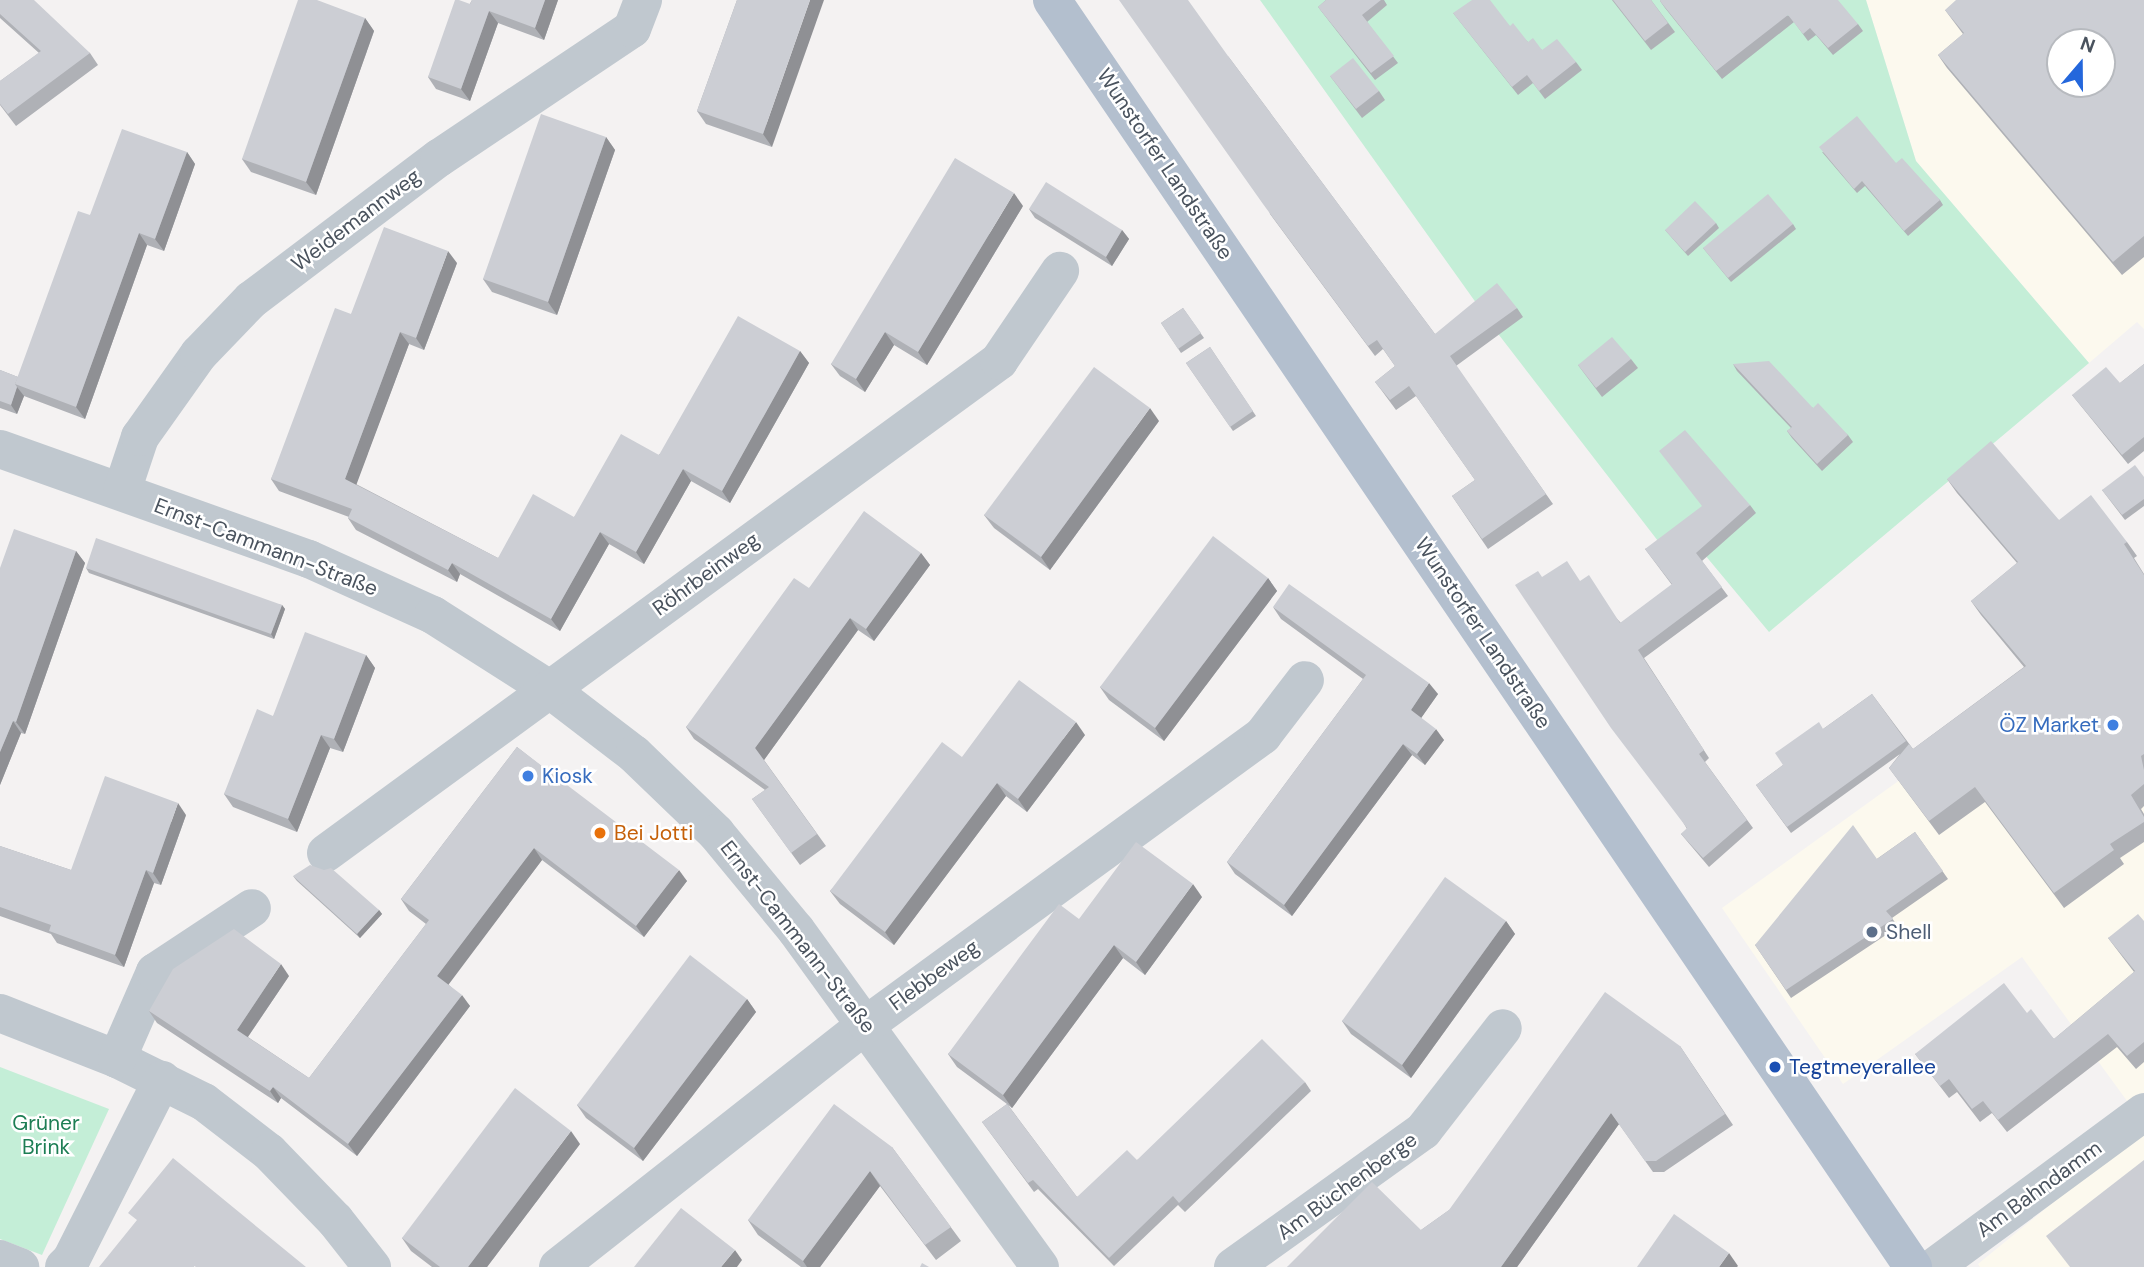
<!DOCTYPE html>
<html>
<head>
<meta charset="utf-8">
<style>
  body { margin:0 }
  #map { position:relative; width:2144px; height:1267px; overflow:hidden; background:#f4f2f2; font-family:"DM Sans",sans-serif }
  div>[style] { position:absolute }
  .commercial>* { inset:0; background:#fcf9ee }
  .green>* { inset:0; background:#c4eed7 }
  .minor>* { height:38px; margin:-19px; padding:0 19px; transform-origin:19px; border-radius:19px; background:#c0c8cf }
  .major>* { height:38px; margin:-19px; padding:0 19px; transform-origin:19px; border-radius:19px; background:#b3bfce }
  .wall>* { inset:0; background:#afb1b6 }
  .shaded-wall>* { inset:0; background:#8f9094 }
  .building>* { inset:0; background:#ccced4 }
  .dots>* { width:19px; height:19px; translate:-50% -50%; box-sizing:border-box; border:4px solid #fff; border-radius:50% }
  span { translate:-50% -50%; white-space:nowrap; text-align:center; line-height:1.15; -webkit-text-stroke:5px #fff; paint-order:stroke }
  .street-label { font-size:21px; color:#4a535e }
  .shop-label { font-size:21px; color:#366cbe }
  .right { translate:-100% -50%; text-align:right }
  .left { translate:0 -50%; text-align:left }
  .food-label { font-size:21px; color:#c56008 }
  .service-label { font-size:21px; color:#4e5e75 }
  .transit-label { font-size:21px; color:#164399 }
  .park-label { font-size:21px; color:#1d7e54 }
  .north { position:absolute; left:2046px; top:28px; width:70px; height:70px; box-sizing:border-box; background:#fff; border:2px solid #b7babf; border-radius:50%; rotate:20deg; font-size:19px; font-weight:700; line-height:28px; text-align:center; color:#4a535e }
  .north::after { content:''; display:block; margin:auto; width:24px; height:32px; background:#2467dc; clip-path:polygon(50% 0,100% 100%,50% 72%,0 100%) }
</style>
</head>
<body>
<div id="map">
  <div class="commercial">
    <i style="clip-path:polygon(evenodd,1866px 0,2144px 0,2144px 329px,2137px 322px,2089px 363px,1916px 161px,1866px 0,2060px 42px,2102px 42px,2102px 84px,2060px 84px,2060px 42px)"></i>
    <i style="clip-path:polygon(2144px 588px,2144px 1112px,2138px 1116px,2022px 957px,1843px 1084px,1722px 908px,1897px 782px)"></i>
    <i style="clip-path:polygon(2144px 1128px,2144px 1267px,1980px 1267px,1978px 1264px)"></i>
  </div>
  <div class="green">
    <i style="clip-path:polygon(1260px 0,1866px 0,1916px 161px,2089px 363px,1769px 632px,1680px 525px,1658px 541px,1499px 335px)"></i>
    <i style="clip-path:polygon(0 1067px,109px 1109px,42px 1255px,0 1239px)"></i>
  </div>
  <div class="minor">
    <i style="left:0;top:449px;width:328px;rotate:19.6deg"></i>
    <i style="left:309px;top:559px;width:136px;rotate:24.3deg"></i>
    <i style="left:433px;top:615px;width:138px;rotate:32.5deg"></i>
    <i style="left:549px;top:689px;width:107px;rotate:37.4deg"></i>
    <i style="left:634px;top:754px;width:114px;rotate:43.9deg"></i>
    <i style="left:716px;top:833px;width:126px;rotate:50.5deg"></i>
    <i style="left:796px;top:930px;width:416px;rotate:54.1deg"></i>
    <i style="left:122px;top:491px;width:57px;rotate:-71.6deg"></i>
    <i style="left:140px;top:437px;width:102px;rotate:-54.6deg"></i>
    <i style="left:199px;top:354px;width:75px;rotate:-46.1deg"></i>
    <i style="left:251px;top:300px;width:236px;rotate:-37.1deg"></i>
    <i style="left:439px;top:158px;width:232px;rotate:-33.8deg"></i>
    <i style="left:632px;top:29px;width:31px;rotate:-69deg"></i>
    <i style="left:326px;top:853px;width:834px;rotate:-36.17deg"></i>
    <i style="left:999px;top:361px;width:109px;rotate:-55.9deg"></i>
    <i style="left:0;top:1013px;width:126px;rotate:21.5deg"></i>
    <i style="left:117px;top:1059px;width:97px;rotate:26.3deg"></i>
    <i style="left:204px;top:1102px;width:82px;rotate:37.6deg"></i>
    <i style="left:269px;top:1152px;width:95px;rotate:45.9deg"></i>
    <i style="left:335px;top:1220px;width:60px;rotate:51.8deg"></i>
    <i style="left:117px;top:1059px;width:95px;rotate:-66.4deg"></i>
    <i style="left:155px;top:972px;width:116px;rotate:-33.4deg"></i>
    <i style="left:0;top:1259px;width:22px;rotate:22deg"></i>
    <i style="left:64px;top:1267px;width:10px;rotate:-45deg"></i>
    <i style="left:71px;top:1260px;width:202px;rotate:-63.2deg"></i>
    <i style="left:558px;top:1267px;width:393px;rotate:-38.2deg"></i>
    <i style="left:867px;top:1024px;width:490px;rotate:-36.1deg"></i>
    <i style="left:1263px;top:735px;width:69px;rotate:-52.6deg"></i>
    <i style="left:1233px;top:1267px;width:234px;rotate:-35.6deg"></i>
    <i style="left:1423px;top:1131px;width:130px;rotate:-52.2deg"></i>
    <i style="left:1934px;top:1267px;width:261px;rotate:-36.4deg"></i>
  </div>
  <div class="major">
    <i style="left:1052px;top:0;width:1532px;rotate:55.8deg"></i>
  </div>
  <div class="wall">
    <i style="clip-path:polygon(0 0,90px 53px,98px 65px,16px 126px,0 105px,0 81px,39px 53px,0 18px)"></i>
    <i style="clip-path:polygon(472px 0,558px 0,544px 40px,498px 23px,470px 101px,436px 89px,428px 77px)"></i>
    <i style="clip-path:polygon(737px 0,772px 147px,706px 124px,697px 111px)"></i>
    <i style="clip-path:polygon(1326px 0,1384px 0,1387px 5px,1367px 22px,1398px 63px,1375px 80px,1318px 7px)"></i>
    <i style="clip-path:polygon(1612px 0,1651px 0,1675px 32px,1651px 50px)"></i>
    <i style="clip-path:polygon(1661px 0,1858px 24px,1863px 31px,1833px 55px,1816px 35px,1808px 41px,1794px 22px,1722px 79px,1665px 8px,1660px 1px)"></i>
    <i style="clip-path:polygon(2144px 0,2144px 257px,2122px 275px,1947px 68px,1938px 55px,1963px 34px,1945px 10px)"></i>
    <i style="clip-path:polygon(1453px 13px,1510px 26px,1528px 42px,1542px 50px,1576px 62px,1582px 70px,1545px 99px,1533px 83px,1518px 95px)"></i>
    <i style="clip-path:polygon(365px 18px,374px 31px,316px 195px,251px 172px,242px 159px)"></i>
    <i style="clip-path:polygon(1228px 56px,1435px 334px,1517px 308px,1523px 317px,1456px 366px,1553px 504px,1488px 549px,1452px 496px,1475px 480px,1416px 396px,1396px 410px,1382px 391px,1375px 382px,1395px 366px,1383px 349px,1375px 356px,1270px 214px)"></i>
    <i style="clip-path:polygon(1330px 76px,1379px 91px,1385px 100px,1362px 118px)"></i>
    <i style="clip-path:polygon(606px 137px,615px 150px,557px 315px,492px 292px,483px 279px)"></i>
    <i style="clip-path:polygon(187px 152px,195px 164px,164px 251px,147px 245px,85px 419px,24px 396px,17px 414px,0 408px,0 370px,18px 377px,90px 215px)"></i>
    <i style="clip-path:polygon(1822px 152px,1896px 163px,1940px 200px,1943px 205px,1908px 236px,1865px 186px,1857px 193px)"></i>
    <i style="clip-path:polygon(1023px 206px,927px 365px,894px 345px,865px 392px,840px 376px,831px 364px)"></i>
    <i style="clip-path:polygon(1029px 209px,1122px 230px,1129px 239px,1112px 266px,1035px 218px)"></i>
    <i style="clip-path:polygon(1716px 223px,1719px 228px,1688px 256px,1665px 230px)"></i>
    <i style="clip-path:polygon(1793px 224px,1796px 229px,1731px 282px,1703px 248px)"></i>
    <i style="clip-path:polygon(457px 263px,424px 350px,409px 344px,356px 484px,498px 558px,574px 517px,800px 351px,809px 363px,730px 503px,691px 481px,644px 564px,609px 544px,560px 631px,460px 574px,457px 582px,356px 530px,348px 518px,349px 517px,279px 491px,271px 479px,351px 314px)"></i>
    <i style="clip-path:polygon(1183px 308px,1204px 338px,1181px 353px,1161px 323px)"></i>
    <i style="clip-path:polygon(1210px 347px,1256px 416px,1233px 431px,1186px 363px)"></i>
    <i style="clip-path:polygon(1631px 359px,1638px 368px,1602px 397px,1578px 365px)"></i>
    <i style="clip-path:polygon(1733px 364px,1813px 408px,1848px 435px,1853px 442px,1822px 471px,1792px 438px,1787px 431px,1791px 428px,1737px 371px)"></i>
    <i style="clip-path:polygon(2144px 364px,2144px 451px,2128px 464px,2072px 395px,2120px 383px)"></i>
    <i style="clip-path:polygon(1159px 421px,1050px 570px,994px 528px,984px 515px)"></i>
    <i style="clip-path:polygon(2144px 477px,2144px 506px,2125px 520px,2102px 490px)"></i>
    <i style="clip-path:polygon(1947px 479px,2059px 520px,2127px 542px,2137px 556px,2134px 558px,2144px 574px,2144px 806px,2141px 809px,2144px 814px,2144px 842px,2120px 858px,2124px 864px,2064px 908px,1985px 802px,1939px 835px,1889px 768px,1900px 754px,1791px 833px,1756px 785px,1783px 765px,1823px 729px,1872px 694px,1913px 749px,2024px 667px,1981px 615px,1971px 601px,2017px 563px,1957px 493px)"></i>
    <i style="clip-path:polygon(1750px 505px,1756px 513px,1702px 561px,1728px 596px,1644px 658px,1709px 758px,1705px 762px,1753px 828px,1709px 867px,1681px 834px,1687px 829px,1542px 577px,1580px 581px,1621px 623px,1672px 585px,1645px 549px)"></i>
    <i style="clip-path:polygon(76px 551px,85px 563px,25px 734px,21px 733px,0 785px,0 568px)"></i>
    <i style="clip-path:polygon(921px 553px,930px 565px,874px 641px,858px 630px,764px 760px,826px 846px,800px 865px,752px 799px,765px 790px,694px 739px,686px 727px,809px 588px)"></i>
    <i style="clip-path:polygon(86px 568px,282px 605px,285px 609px,274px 639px,89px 573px)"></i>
    <i style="clip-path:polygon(1268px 578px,1277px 591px,1164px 741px,1109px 700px,1100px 687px)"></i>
    <i style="clip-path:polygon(1273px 607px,1438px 694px,1421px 718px,1444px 740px,1425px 765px,1412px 755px,1292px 916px,1235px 874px,1227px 862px,1363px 679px,1281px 619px)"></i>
    <i style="clip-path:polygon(366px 655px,375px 668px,343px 752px,330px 748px,297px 832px,233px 807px,224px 794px,273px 716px)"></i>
    <i style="clip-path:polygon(1085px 735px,1027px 812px,1006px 796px,894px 945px,840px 904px,830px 891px,962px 757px)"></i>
    <i style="clip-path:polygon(517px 747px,687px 881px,644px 937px,542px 860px,448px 984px,470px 1006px,357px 1156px,281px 1098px,278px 1103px,157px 1023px,149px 1011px,289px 976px,248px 1037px,309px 1078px,426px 924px,409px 911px,401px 899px)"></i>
    <i style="clip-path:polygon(186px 815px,161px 885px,154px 883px,124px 967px,57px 943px,51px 934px,0 916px,0 846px,71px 870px)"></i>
    <i style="clip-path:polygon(1915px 832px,1948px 879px,1892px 918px,1898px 927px,1791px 998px,1755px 945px)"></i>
    <i style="clip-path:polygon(293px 876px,379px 910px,382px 914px,360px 938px,297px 881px)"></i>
    <i style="clip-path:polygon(1202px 897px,1145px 975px,1123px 958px,1012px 1108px,1008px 1105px,1077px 1197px,1137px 1160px,1305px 1082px,1311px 1091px,1185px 1212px,1178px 1205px,1114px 1266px,1038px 1189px,1034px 1192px,982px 1122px,1007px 1104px,957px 1067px,948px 1054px,1079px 919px)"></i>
    <i style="clip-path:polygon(1506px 921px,1515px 934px,1411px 1078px,1351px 1034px,1342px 1021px)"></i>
    <i style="clip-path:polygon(2144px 921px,2144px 1062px,2136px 1069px,2117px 1047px,2007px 1132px,1992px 1113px,1980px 1122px,1957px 1092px,1949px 1098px,1915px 1054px,2027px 1013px,2054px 1039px,2134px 972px,2108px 938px)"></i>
    <i style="clip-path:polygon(747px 999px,756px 1012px,643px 1161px,586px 1118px,577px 1105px)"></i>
    <i style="clip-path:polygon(1680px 1046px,1733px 1125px,1664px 1172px,1653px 1172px,1619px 1124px,1517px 1267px,1287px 1267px,1421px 1230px)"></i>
    <i style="clip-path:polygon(580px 1144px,487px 1267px,432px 1267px,411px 1251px,402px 1238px)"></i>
    <i style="clip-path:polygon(892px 1147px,961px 1241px,936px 1260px,880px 1186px,820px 1267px,801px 1267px,758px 1235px,748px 1220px)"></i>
  </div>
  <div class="shaded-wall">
    <i style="clip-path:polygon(545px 0,558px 0,544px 40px,535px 28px)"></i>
    <i style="clip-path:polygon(810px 0,824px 0,772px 147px,763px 134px)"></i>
    <i style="clip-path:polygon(489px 11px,498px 23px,470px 101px,461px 89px)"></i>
    <i style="clip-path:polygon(365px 18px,374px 31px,316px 195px,306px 182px)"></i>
    <i style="clip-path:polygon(606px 137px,615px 150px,557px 315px,548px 302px)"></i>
    <i style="clip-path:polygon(187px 152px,195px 164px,164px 251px,155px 239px)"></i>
    <i style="clip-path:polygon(1014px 193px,1023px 206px,927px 365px,918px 352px)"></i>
    <i style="clip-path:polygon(1122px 230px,1129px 239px,1112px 266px,1106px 257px)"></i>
    <i style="clip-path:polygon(139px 233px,147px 245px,85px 419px,76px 407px)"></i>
    <i style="clip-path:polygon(448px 251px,457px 263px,424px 350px,416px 338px)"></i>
    <i style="clip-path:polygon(400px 332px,409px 344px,354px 491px,345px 479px)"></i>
    <i style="clip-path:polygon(885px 332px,894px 345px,865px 392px,856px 379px)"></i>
    <i style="clip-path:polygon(800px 351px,809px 363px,730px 503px,722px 491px)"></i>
    <i style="clip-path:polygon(17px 387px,24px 396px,17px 414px,11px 405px)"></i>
    <i style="clip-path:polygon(1150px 408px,1159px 421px,1050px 570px,1041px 557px)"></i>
    <i style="clip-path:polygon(683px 469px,691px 481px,644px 564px,636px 552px)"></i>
    <i style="clip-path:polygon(600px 532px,609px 544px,560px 631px,551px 619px)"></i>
    <i style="clip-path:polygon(76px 551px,85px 563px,25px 734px,16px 722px)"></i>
    <i style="clip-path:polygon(921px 553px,930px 565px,874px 641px,866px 629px)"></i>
    <i style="clip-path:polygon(452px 563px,460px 574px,457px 582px,448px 570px)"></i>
    <i style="clip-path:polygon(1268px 578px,1277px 591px,1164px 741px,1155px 728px)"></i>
    <i style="clip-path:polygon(282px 605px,285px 609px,274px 639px,271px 634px)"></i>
    <i style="clip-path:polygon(850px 618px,858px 630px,764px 760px,755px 748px)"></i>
    <i style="clip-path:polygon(366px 655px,375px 668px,343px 752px,334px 739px)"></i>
    <i style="clip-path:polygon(1429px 683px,1438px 694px,1419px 721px,1411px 710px)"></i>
    <i style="clip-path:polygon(13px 721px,21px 733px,0 785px,0 752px)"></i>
    <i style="clip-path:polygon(1076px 722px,1085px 735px,1027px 812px,1018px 799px)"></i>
    <i style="clip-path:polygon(1436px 729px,1444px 740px,1425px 765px,1417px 754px)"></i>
    <i style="clip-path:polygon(321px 735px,330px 748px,297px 832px,288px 819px)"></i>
    <i style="clip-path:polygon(1403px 744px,1412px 755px,1292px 916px,1284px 905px)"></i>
    <i style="clip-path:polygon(997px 783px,1006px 796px,894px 945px,885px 932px)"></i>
    <i style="clip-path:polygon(178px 803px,186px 815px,161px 885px,153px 873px)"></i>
    <i style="clip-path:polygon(534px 848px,542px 860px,446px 988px,437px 976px)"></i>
    <i style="clip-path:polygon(146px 870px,154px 883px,124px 967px,115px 955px)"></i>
    <i style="clip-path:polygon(679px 870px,687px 881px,644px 937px,636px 926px)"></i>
    <i style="clip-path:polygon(1193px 884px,1202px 897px,1145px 975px,1136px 962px)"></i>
    <i style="clip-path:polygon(379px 910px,382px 914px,360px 938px,357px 934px)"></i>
    <i style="clip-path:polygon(1506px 921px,1515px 934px,1411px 1078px,1402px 1065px)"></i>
    <i style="clip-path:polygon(1114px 945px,1123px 958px,1012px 1108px,1003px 1095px)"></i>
    <i style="clip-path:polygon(281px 964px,289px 976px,245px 1041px,237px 1030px)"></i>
    <i style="clip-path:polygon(462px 995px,470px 1006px,357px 1156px,348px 1144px)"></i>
    <i style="clip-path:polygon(747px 999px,756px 1012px,643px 1161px,634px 1148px)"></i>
    <i style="clip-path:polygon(273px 1087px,281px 1098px,278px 1103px,270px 1091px)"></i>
    <i style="clip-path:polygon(1611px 1113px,1619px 1124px,1517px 1267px,1501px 1267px)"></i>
    <i style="clip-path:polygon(571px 1131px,580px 1144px,487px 1267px,468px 1267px)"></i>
    <i style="clip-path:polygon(870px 1171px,880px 1186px,820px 1267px,807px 1267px,803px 1261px)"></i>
    <i style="clip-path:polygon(735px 1250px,742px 1260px,737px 1267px,721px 1267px)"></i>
    <i style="clip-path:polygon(1729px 1253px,1738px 1266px,1737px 1267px,1719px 1267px)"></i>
  </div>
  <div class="building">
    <i style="clip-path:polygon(0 0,34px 0,90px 53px,8px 114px,0 104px,0 81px,41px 51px,0 14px)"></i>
    <i style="clip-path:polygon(298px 0,317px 0,365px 18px,306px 182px,242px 159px)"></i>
    <i style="clip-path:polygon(455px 0,459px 0,470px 4px,472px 0,545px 0,535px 28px,489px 11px,461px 89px,428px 77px)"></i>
    <i style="clip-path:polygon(737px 0,810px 0,763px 134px,697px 111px)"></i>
    <i style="clip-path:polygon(1119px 0,1188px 0,1228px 56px,1435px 334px,1497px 283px,1517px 308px,1450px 356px,1546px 494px,1482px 539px,1452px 496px,1475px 480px,1409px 386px,1390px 400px,1375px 382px,1395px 366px,1377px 340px,1368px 346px,1263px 204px)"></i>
    <i style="clip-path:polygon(1326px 0,1381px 0,1362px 15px,1394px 56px,1371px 73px,1318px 7px)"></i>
    <i style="clip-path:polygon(1472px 0,1490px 0,1510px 26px,1513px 23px,1528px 42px,1533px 38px,1542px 50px,1557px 39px,1576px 62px,1539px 91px,1527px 75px,1512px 87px,1453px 13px)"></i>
    <i style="clip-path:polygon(1613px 0,1651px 0,1668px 23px,1645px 41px)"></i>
    <i style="clip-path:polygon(1661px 0,1838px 0,1858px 24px,1828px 48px,1810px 28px,1803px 34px,1788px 15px,1716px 71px,1660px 1px)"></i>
    <i style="clip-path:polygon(evenodd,1956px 0,2144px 0,2144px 236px,2113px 262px,1938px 55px,1964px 33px,1945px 10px,1956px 0,2060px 42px,2102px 42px,2102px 84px,2060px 84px,2060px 42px)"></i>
    <i style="clip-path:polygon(1353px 58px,1379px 91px,1356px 109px,1330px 76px)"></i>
    <i style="clip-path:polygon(541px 114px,606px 137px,548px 302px,483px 279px)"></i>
    <i style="clip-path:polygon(1857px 116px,1896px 163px,1902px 158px,1940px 200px,1904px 231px,1862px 181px,1854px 189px,1819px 147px)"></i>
    <i style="clip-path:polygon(122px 129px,187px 152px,155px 239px,139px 233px,76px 407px,15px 384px,78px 211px,90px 215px)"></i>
    <i style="clip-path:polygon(955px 158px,1014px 193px,918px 352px,885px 332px,856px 379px,831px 364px)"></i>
    <i style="clip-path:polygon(1046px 182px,1122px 230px,1106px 257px,1029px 209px)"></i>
    <i style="clip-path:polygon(1768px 194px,1793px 224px,1728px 278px,1703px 248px)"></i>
    <i style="clip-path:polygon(1695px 201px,1716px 223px,1685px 252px,1665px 230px)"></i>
    <i style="clip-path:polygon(384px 227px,448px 251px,416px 338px,400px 332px,345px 479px,498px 558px,533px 494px,574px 517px,621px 434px,659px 455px,738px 316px,800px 351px,722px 491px,683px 469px,636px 552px,600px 532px,551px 619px,452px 563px,448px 570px,348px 518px,352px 509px,271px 479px,335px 308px,351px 314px)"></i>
    <i style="clip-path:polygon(1183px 308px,1201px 333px,1178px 349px,1161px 323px)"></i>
    <i style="clip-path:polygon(1612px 337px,1631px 359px,1596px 388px,1578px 365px)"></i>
    <i style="clip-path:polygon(1210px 347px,1253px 411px,1230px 427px,1186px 363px)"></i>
    <i style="clip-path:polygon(1769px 361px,1813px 408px,1818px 403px,1848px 435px,1817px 464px,1787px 431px,1792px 427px,1733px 364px)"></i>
    <i style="clip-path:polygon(2144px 364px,2144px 437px,2122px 455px,2072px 395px,2106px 367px,2120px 383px)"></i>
    <i style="clip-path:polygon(1094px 367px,1150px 408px,1041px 557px,984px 515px)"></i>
    <i style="clip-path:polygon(0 370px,18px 377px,15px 384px,17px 387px,11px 405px,0 401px)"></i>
    <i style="clip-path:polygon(1685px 430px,1750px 505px,1696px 553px,1722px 587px,1638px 650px,1704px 750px,1699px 754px,1747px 820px,1703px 858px,1681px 834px,1687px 828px,1611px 728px,1515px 585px,1538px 571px,1542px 577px,1567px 561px,1580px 581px,1589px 575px,1620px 623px,1672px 584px,1645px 549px,1702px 506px,1659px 451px)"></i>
    <i style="clip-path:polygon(1991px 441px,2059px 520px,2091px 495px,2127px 542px,2124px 544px,2144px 575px,2144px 754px,2141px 756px,2144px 770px,2144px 784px,2131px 795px,2144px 817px,2144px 822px,2110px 844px,2114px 850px,2054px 893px,1975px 787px,1929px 821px,1889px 768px,1909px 744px,1913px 749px,2026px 666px,1971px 601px,2018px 562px,1947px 479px)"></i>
    <i style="clip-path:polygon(2135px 465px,2144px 477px,2144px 499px,2122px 515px,2102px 490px)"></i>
    <i style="clip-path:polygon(864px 511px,921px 553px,866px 629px,850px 618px,755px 748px,817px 834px,791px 853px,752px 799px,769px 787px,686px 727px,794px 578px,809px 588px)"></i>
    <i style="clip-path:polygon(14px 529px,76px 551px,16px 722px,13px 721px,0 752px,0 568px)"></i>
    <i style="clip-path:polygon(1213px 536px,1268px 578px,1155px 728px,1100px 687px)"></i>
    <i style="clip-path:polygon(96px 538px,282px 605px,271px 634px,86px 568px)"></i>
    <i style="clip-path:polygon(1289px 584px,1429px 683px,1411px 710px,1436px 729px,1417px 754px,1403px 744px,1284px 905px,1227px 862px,1366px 675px,1273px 607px)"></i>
    <i style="clip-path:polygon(305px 632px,366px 655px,334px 739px,321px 735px,288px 819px,224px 794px,257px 709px,273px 716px)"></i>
    <i style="clip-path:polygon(1019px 680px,1076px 722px,1018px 799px,997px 783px,885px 932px,830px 891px,942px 742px,962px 757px)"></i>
    <i style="clip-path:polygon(1872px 694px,1906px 741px,1787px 827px,1756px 785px,1783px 765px,1775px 753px,1819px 722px,1823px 729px)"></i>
    <i style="clip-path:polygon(517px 747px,679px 870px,636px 926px,534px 848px,437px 976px,462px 995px,348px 1144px,273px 1087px,270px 1091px,149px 1011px,173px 969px,234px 929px,281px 964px,237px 1030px,309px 1078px,429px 920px,401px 899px)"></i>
    <i style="clip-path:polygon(105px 776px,178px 803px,153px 873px,146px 870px,115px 955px,49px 931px,51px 925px,0 907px,0 846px,71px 870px)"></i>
    <i style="clip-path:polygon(1853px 825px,1877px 859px,1915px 832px,1943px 871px,1886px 911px,1893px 919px,1786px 990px,1755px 945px)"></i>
    <i style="clip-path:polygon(1136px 842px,1193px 884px,1136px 962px,1114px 945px,1003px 1095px,948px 1054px,1059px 904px,1079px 919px)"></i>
    <i style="clip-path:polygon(310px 865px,324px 870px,331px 868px,379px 910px,357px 934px,293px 876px)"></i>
    <i style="clip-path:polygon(1445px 877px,1506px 921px,1402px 1065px,1342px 1021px)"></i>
    <i style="clip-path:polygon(2138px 914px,2144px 921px,2144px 1042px,2127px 1056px,2108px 1034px,1998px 1120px,1983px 1101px,1972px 1109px,1949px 1079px,1940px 1086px,1915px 1054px,2004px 983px,2027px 1013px,2031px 1009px,2054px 1039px,2135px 971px,2108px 938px)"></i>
    <i style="clip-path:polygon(690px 955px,747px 999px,634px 1148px,577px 1105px)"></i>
    <i style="clip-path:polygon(1605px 992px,1680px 1046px,1725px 1114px,1656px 1161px,1645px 1161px,1611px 1113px,1501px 1267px,1287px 1267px,1372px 1182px,1421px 1230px,1449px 1210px)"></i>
    <i style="clip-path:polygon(1262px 1039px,1305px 1082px,1179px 1203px,1173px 1196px,1109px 1258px,1033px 1180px,1028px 1183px,982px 1122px,1007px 1104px,1077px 1197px,1127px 1150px,1137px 1160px)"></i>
    <i style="clip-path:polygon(515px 1088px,571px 1131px,468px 1267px,440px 1267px,402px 1238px)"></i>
    <i style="clip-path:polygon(834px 1104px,892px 1147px,951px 1227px,925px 1245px,870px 1171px,803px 1261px,748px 1220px)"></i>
    <i style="clip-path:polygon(173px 1158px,306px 1267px,196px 1267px,194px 1266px,194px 1267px,99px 1267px,137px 1220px,128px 1213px)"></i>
    <i style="clip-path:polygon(2144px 1160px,2144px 1267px,2070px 1267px,2046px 1236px)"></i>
    <i style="clip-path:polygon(681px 1208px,735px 1250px,721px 1267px,634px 1267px)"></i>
    <i style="clip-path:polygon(1674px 1214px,1729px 1253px,1719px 1267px,1637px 1267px)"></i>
    <i style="clip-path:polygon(922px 1263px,929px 1267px,920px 1267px)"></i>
  </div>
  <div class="dots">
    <i style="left:2113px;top:725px;background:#3f7fe0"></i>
    <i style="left:528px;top:776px;background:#3f7fe0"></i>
    <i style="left:600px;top:833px;background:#e8710a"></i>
    <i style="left:1872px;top:932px;background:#5c6f8a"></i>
    <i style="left:1775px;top:1067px;background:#1a4fb4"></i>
  </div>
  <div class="street-label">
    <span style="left:1165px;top:164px;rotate:56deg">Wunstorfer Landstraße</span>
    <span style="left:356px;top:220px;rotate:-37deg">Weidemannweg</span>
    <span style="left:266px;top:547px;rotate:21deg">Ernst-Cammann-Straße</span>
    <span style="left:706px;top:574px;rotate:-36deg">Röhrbeinweg</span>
    <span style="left:1483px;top:633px;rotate:56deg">Wunstorfer Landstraße</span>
    <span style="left:798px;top:937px;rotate:52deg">Ernst-Cammann-Straße</span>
    <span style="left:934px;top:975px;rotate:-36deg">Flebbeweg</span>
    <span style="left:1347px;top:1186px;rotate:-36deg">Am Büchenberge</span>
    <span style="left:2039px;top:1189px;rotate:-36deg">Am Bahndamm</span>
  </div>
  <div class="shop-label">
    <span class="right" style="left:2099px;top:725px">ÖZ Market</span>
    <span class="left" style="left:542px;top:776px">Kiosk</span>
  </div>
  <div class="food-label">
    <span class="left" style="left:614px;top:833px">Bei Jotti</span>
  </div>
  <div class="service-label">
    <span class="left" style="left:1886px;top:932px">Shell</span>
  </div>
  <div class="transit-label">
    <span class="left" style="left:1789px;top:1067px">Tegtmeyerallee</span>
  </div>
  <div class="park-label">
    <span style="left:46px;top:1135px">Grüner<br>Brink</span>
  </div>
  <div class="north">N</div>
</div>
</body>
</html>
